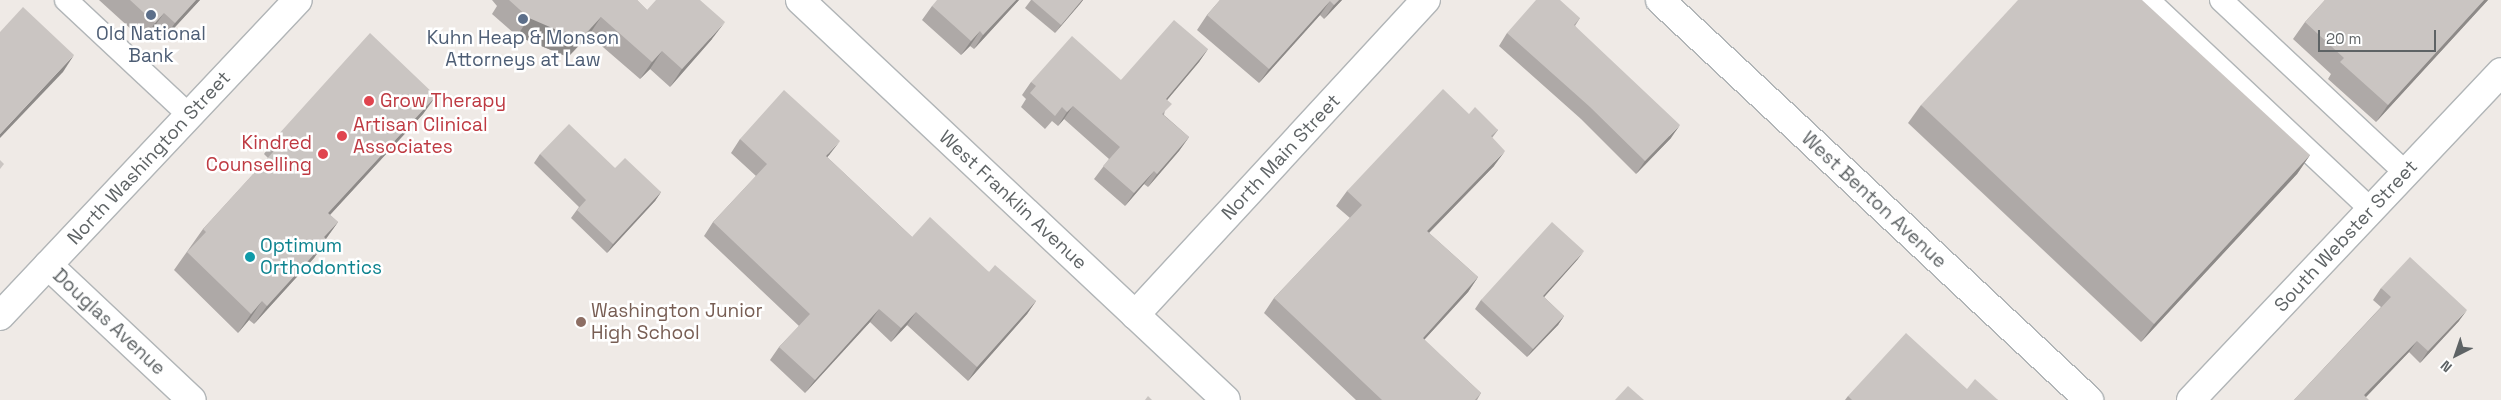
<!DOCTYPE html>
<html>
<head>
<meta charset="utf-8">
<style>
  body { margin:0 }
  #map { position:relative; width:2501px; height:400px; overflow:hidden; background:#efeae6; font-family:"Space Grotesk",sans-serif }
  div>[style] { position:absolute }
  .roads { filter:drop-shadow(1px 0 #b1b5b7) drop-shadow(-1px 0 #b1b5b7) drop-shadow(0 1px #b1b5b7) drop-shadow(0 -1px #b1b5b7) }
  .service>* { height:22px; margin:-11px; padding:0 11px; transform-origin:11px; border-radius:11px; background:#fff }
  .minor>* { height:28px; margin:-14px; padding:0 14px; transform-origin:14px; border-radius:14px; background:#fff }
  .secondary>* { height:28px; margin:-14px; padding:0 14px; transform-origin:14px; border-radius:14px; background:#fff }
  .wall>* { inset:0; background:#aea9a7 }
  .shaded-wall>* { inset:0; background:#8d8a88 }
  .building>* { inset:0; background:#cac5c2 }
  .dots>* { width:14px; height:14px; translate:-50% -50%; box-sizing:border-box; border:2px solid #fff; border-radius:50% }
  span { translate:-50% -50%; white-space:nowrap; text-align:center; line-height:1.15; -webkit-text-stroke:5px #fff; paint-order:stroke }
  .service-label { font-size:19px; color:#4e5e75 }
  .health-label { font-size:19px; color:#be3a42 }
  .left { translate:0 -50%; text-align:left }
  .right { translate:-100% -50%; text-align:right }
  .street-label { font-size:19px; color:#5e6365 }
  .culture-label { font-size:19px; color:#0d838f }
  .education-label { font-size:19px; color:#785e54 }
  .north { position:absolute; left:2431px; top:330px; width:50px; height:50px; -webkit-text-stroke:4px #fff; paint-order:stroke; rotate:221deg; font-size:14px; font-weight:700; line-height:20px; text-align:center; color:#5e6365 }
  .north::after { content:''; display:block; margin:auto; width:18px; height:22px; background:#5e6365; clip-path:polygon(50% 0,100% 100%,50% 72%,0 100%) }
  .scale { position:absolute; left:2318px; top:30px; width:118px; height:22px; box-sizing:border-box; border:2px solid #5e6365; border-top:0; padding-left:6px; font-size:15px; line-height:18px; white-space:nowrap; color:#5e6365; -webkit-text-stroke:4px #fff; paint-order:stroke }
</style>
</head>
<body>
<div id="map">
  <div class="roads">
    <div class="service">
      <i style="left:66px;top:0;width:168px;rotate:43.1deg"></i>
      <i style="left:2148px;top:0;width:307px;rotate:43.2deg"></i>
      <i style="left:2221px;top:0;width:253px;rotate:43.1deg"></i>
    </div>
    <div class="minor">
      <i style="left:800px;top:0;width:584px;rotate:43.2deg"></i>
      <i style="left:1660px;top:0;width:587px;rotate:43deg"></i>
      <i style="left:48px;top:265px;width:197px;rotate:43.2deg"></i>
      <i style="left:1135px;top:315px;width:429px;rotate:-47.3deg"></i>
      <i style="left:2191px;top:400px;width:451px;rotate:-46.6deg"></i>
    </div>
    <div class="secondary">
      <i style="left:0;top:316px;width:434px;rotate:-46.7deg"></i>
    </div>
  </div>
  <div class="wall">
    <i style="clip-path:polygon(99px 0,200px 0,163px 40px,152px 30px,143px 40px)"></i>
    <i style="clip-path:polygon(492px 0,637px 0,647px 10px,712px 39px,670px 87px,650px 69px,640px 79px,589px 35px,568px 57px,517px 36px,492px 14px,497px 6px)"></i>
    <i style="clip-path:polygon(1019px 0,974px 49px,970px 46px,961px 55px,922px 20px,932px 6px)"></i>
    <i style="clip-path:polygon(1031px 0,1083px 0,1055px 33px,1025px 8px)"></i>
    <i style="clip-path:polygon(1220px 0,1342px 0,1324px 19px,1320px 15px,1259px 83px,1197px 30px,1207px 15px)"></i>
    <i style="clip-path:polygon(2325px 0,2488px 0,2376px 122px,2328px 79px,2331px 74px,2293px 39px,2305px 22px)"></i>
    <i style="clip-path:polygon(1580px 18px,1575px 26px,1671px 138px,1636px 174px,1581px 119px,1499px 46px,1507px 33px)"></i>
    <i style="clip-path:polygon(1208px 49px,1199px 62px,1167px 100px,1164px 115px,1189px 137px,1179px 151px,1148px 187px,1144px 184px,1125px 206px,1094px 179px,1109px 159px,1064px 119px,1058px 126px,1052px 121px,1045px 129px,1021px 107px,1026px 99px,1022px 95px,1031px 82px,1121px 80px)"></i>
    <i style="clip-path:polygon(436px 96px,423px 114px,330px 215px,338px 222px,326px 239px,314px 258px,254px 324px,249px 320px,238px 333px,174px 270px,203px 229px,268px 158px,264px 154px,277px 136px)"></i>
    <i style="clip-path:polygon(1921px 105px,2310px 155px,2297px 174px,2141px 342px,1908px 123px)"></i>
    <i style="clip-path:polygon(1469px 114px,1498px 130px,1492px 138px,1494px 166px,1429px 233px,1478px 277px,1468px 292px,1424px 340px,1481px 393px,1477px 400px,1356px 400px,1264px 313px,1274px 298px,1350px 218px,1336px 206px,1347px 191px)"></i>
    <i style="clip-path:polygon(740px 139px,830px 154px,827px 157px,912px 237px,989px 272px,1036px 301px,1027px 314px,968px 381px,907px 325px,891px 342px,870px 322px,805px 393px,770px 360px,779px 347px,799px 326px,704px 236px,713px 222px,756px 176px,731px 153px)"></i>
    <i style="clip-path:polygon(540px 154px,615px 168px,661px 192px,655px 201px,607px 253px,571px 218px,579px 207px,534px 163px)"></i>
    <i style="clip-path:polygon(1578px 259px,1544px 297px,1564px 316px,1558px 325px,1527px 357px,1475px 309px,1481px 300px)"></i>
    <i style="clip-path:polygon(2381px 288px,2459px 321px,2420px 363px,2409px 352px,2366px 397px,2294px 400px,2381px 307px,2373px 300px)"></i>
    <i style="clip-path:polygon(1967px 389px,1998px 400px,1845px 400px,1848px 396px)"></i>
  </div>
  <div class="shaded-wall">
    <i style="clip-path:polygon(196px 0,200px 0,163px 40px,175px 23px)"></i>
    <i style="clip-path:polygon(1016px 0,1019px 0,974px 49px,983px 35px)"></i>
    <i style="clip-path:polygon(1082px 0,1083px 0,1080px 4px,1055px 33px,1061px 25px)"></i>
    <i style="clip-path:polygon(1339px 0,1342px 0,1324px 19px,1334px 5px)"></i>
    <i style="clip-path:polygon(2484px 0,2488px 0,2376px 122px,2388px 105px)"></i>
    <i style="clip-path:polygon(1330px 1px,1320px 15px,1259px 83px,1269px 69px)"></i>
    <i style="clip-path:polygon(164px 13px,152px 30px,143px 40px,155px 23px)"></i>
    <i style="clip-path:polygon(601px 17px,589px 35px,568px 57px,517px 36px,529px 18px)"></i>
    <i style="clip-path:polygon(725px 22px,712px 39px,670px 87px,682px 69px)"></i>
    <i style="clip-path:polygon(980px 31px,970px 46px,961px 55px,971px 41px)"></i>
    <i style="clip-path:polygon(1208px 49px,1199px 62px,1157px 112px,1166px 99px)"></i>
    <i style="clip-path:polygon(662px 51px,650px 69px,640px 79px,652px 62px)"></i>
    <i style="clip-path:polygon(74px 55px,63px 72px,0 138px,0 134px)"></i>
    <i style="clip-path:polygon(436px 96px,423px 114px,315px 231px,328px 213px)"></i>
    <i style="clip-path:polygon(1073px 106px,1064px 119px,1058px 126px,1067px 112px)"></i>
    <i style="clip-path:polygon(1680px 125px,1671px 138px,1636px 174px,1645px 161px)"></i>
    <i style="clip-path:polygon(1189px 137px,1179px 151px,1148px 187px,1157px 174px)"></i>
    <i style="clip-path:polygon(840px 141px,830px 154px,817px 169px,826px 156px)"></i>
    <i style="clip-path:polygon(1505px 151px,1494px 166px,1416px 246px,1427px 231px)"></i>
    <i style="clip-path:polygon(2310px 155px,2297px 174px,2141px 342px,2154px 324px)"></i>
    <i style="clip-path:polygon(1154px 171px,1144px 184px,1125px 206px,1134px 193px)"></i>
    <i style="clip-path:polygon(661px 192px,655px 201px,607px 253px,613px 244px)"></i>
    <i style="clip-path:polygon(338px 222px,325px 240px,324px 237px)"></i>
    <i style="clip-path:polygon(327px 240px,314px 258px,254px 324px,267px 306px)"></i>
    <i style="clip-path:polygon(1584px 251px,1578px 259px,1537px 305px,1543px 296px)"></i>
    <i style="clip-path:polygon(1478px 277px,1468px 292px,1412px 353px,1423px 338px)"></i>
    <i style="clip-path:polygon(262px 301px,249px 320px,238px 333px,251px 314px)"></i>
    <i style="clip-path:polygon(1036px 301px,1027px 314px,968px 381px,977px 367px)"></i>
    <i style="clip-path:polygon(879px 309px,870px 322px,805px 393px,815px 380px)"></i>
    <i style="clip-path:polygon(2467px 310px,2459px 321px,2420px 363px,2428px 351px)"></i>
    <i style="clip-path:polygon(916px 312px,907px 325px,891px 342px,901px 328px)"></i>
    <i style="clip-path:polygon(1564px 316px,1558px 325px,1527px 357px,1533px 349px)"></i>
    <i style="clip-path:polygon(2417px 341px,2409px 352px,2363px 400px,2364px 395px)"></i>
  </div>
  <div class="building">
    <i style="clip-path:polygon(130px 0,196px 0,175px 23px,164px 13px,155px 23px)"></i>
    <i style="clip-path:polygon(509px 0,637px 0,647px 10px,656px 0,700px 0,725px 22px,682px 69px,662px 51px,652px 62px,601px 17px,580px 40px,529px 18px)"></i>
    <i style="clip-path:polygon(937px 0,1016px 0,983px 35px,980px 31px,971px 41px,932px 6px)"></i>
    <i style="clip-path:polygon(1032px 0,1082px 0,1061px 25px)"></i>
    <i style="clip-path:polygon(1220px 0,1339px 0,1334px 5px,1330px 1px,1269px 69px,1207px 15px)"></i>
    <i style="clip-path:polygon(1536px 0,1560px 0,1580px 18px,1574px 25px,1680px 125px,1645px 161px,1590px 107px,1507px 33px)"></i>
    <i style="clip-path:polygon(2018px 0,2142px 0,2310px 155px,2154px 324px,1921px 105px)"></i>
    <i style="clip-path:polygon(2325px 0,2484px 0,2388px 105px,2340px 62px,2344px 58px,2305px 22px)"></i>
    <i style="clip-path:polygon(23px 7px,74px 55px,0 134px,0 32px)"></i>
    <i style="clip-path:polygon(1174px 20px,1208px 49px,1166px 99px,1172px 104px,1162px 114px,1189px 137px,1157px 174px,1154px 171px,1134px 193px,1103px 166px,1120px 147px,1073px 106px,1067px 112px,1062px 107px,1055px 116px,1030px 93px,1036px 86px,1031px 82px,1072px 36px,1121px 80px)"></i>
    <i style="clip-path:polygon(370px 33px,436px 96px,328px 213px,338px 222px,324px 237px,327px 240px,267px 306px,262px 301px,251px 314px,187px 252px,206px 232px,203px 229px,283px 141px,277px 136px)"></i>
    <i style="clip-path:polygon(1443px 89px,1469px 114px,1475px 107px,1498px 130px,1491px 136px,1505px 151px,1427px 231px,1478px 277px,1423px 338px,1481px 393px,1475px 400px,1382px 400px,1274px 298px,1362px 205px,1347px 191px)"></i>
    <i style="clip-path:polygon(784px 90px,840px 141px,826px 156px,912px 237px,930px 217px,989px 272px,995px 265px,1036px 301px,977px 367px,916px 312px,901px 328px,879px 309px,815px 380px,779px 347px,810px 314px,713px 222px,767px 164px,740px 139px)"></i>
    <i style="clip-path:polygon(569px 124px,615px 168px,625px 158px,661px 192px,613px 244px,577px 210px,586px 200px,540px 154px)"></i>
    <i style="clip-path:polygon(0 160px,4px 164px,0 169px)"></i>
    <i style="clip-path:polygon(1552px 222px,1584px 251px,1543px 296px,1564px 316px,1533px 349px,1481px 300px)"></i>
    <i style="clip-path:polygon(2410px 257px,2467px 310px,2428px 351px,2417px 341px,2364px 395px,2369px 400px,2294px 400px,2391px 297px,2381px 288px)"></i>
    <i style="clip-path:polygon(1906px 333px,1967px 389px,1975px 379px,1998px 400px,1852px 400px,1848px 396px)"></i>
    <i style="clip-path:polygon(1628px 386px,1644px 400px,1615px 400px)"></i>
    <i style="clip-path:polygon(1148px 396px,1152px 400px,1145px 400px)"></i>
  </div>
  <div class="dots">
    <i style="left:151px;top:15px;background:#5c6f8a"></i>
    <i style="left:523px;top:19px;background:#5c6f8a"></i>
    <i style="left:369px;top:101px;background:#e0444e"></i>
    <i style="left:342px;top:136px;background:#e0444e"></i>
    <i style="left:323px;top:154px;background:#e0444e"></i>
    <i style="left:250px;top:257px;background:#0f9aa8"></i>
    <i style="left:581px;top:322px;background:#8d6e63"></i>
  </div>
  <div class="service-label">
    <span style="left:151px;top:45px">Old National<br>Bank</span>
    <span style="left:523px;top:49px">Kuhn Heap &amp; Monson<br>Attorneys at Law</span>
  </div>
  <div class="health-label">
    <span class="left" style="left:380px;top:101px">Grow Therapy</span>
    <span class="left" style="left:353px;top:136px">Artisan Clinical<br>Associates</span>
    <span class="right" style="left:312px;top:154px">Kindred<br>Counselling</span>
  </div>
  <div class="street-label">
    <span style="left:1281px;top:157px;rotate:-47deg">North Main Street</span>
    <span style="left:149px;top:158px;rotate:-47deg">North Washington Street</span>
    <span style="left:1013px;top:200px;rotate:43deg">West Franklin Avenue</span>
    <span style="left:1874px;top:200px;rotate:43deg">West Benton Avenue</span>
    <span style="left:2346px;top:236px;rotate:-47deg">South Webster Street</span>
    <span style="left:109px;top:322px;rotate:43deg">Douglas Avenue</span>
  </div>
  <div class="culture-label">
    <span class="left" style="left:260px;top:257px">Optimum<br>Orthodontics</span>
  </div>
  <div class="education-label">
    <span class="left" style="left:591px;top:322px">Washington Junior<br>High School</span>
  </div>
  <div class="north">N</div>
  <div class="scale">20 m</div>
</div>
</body>
</html>
